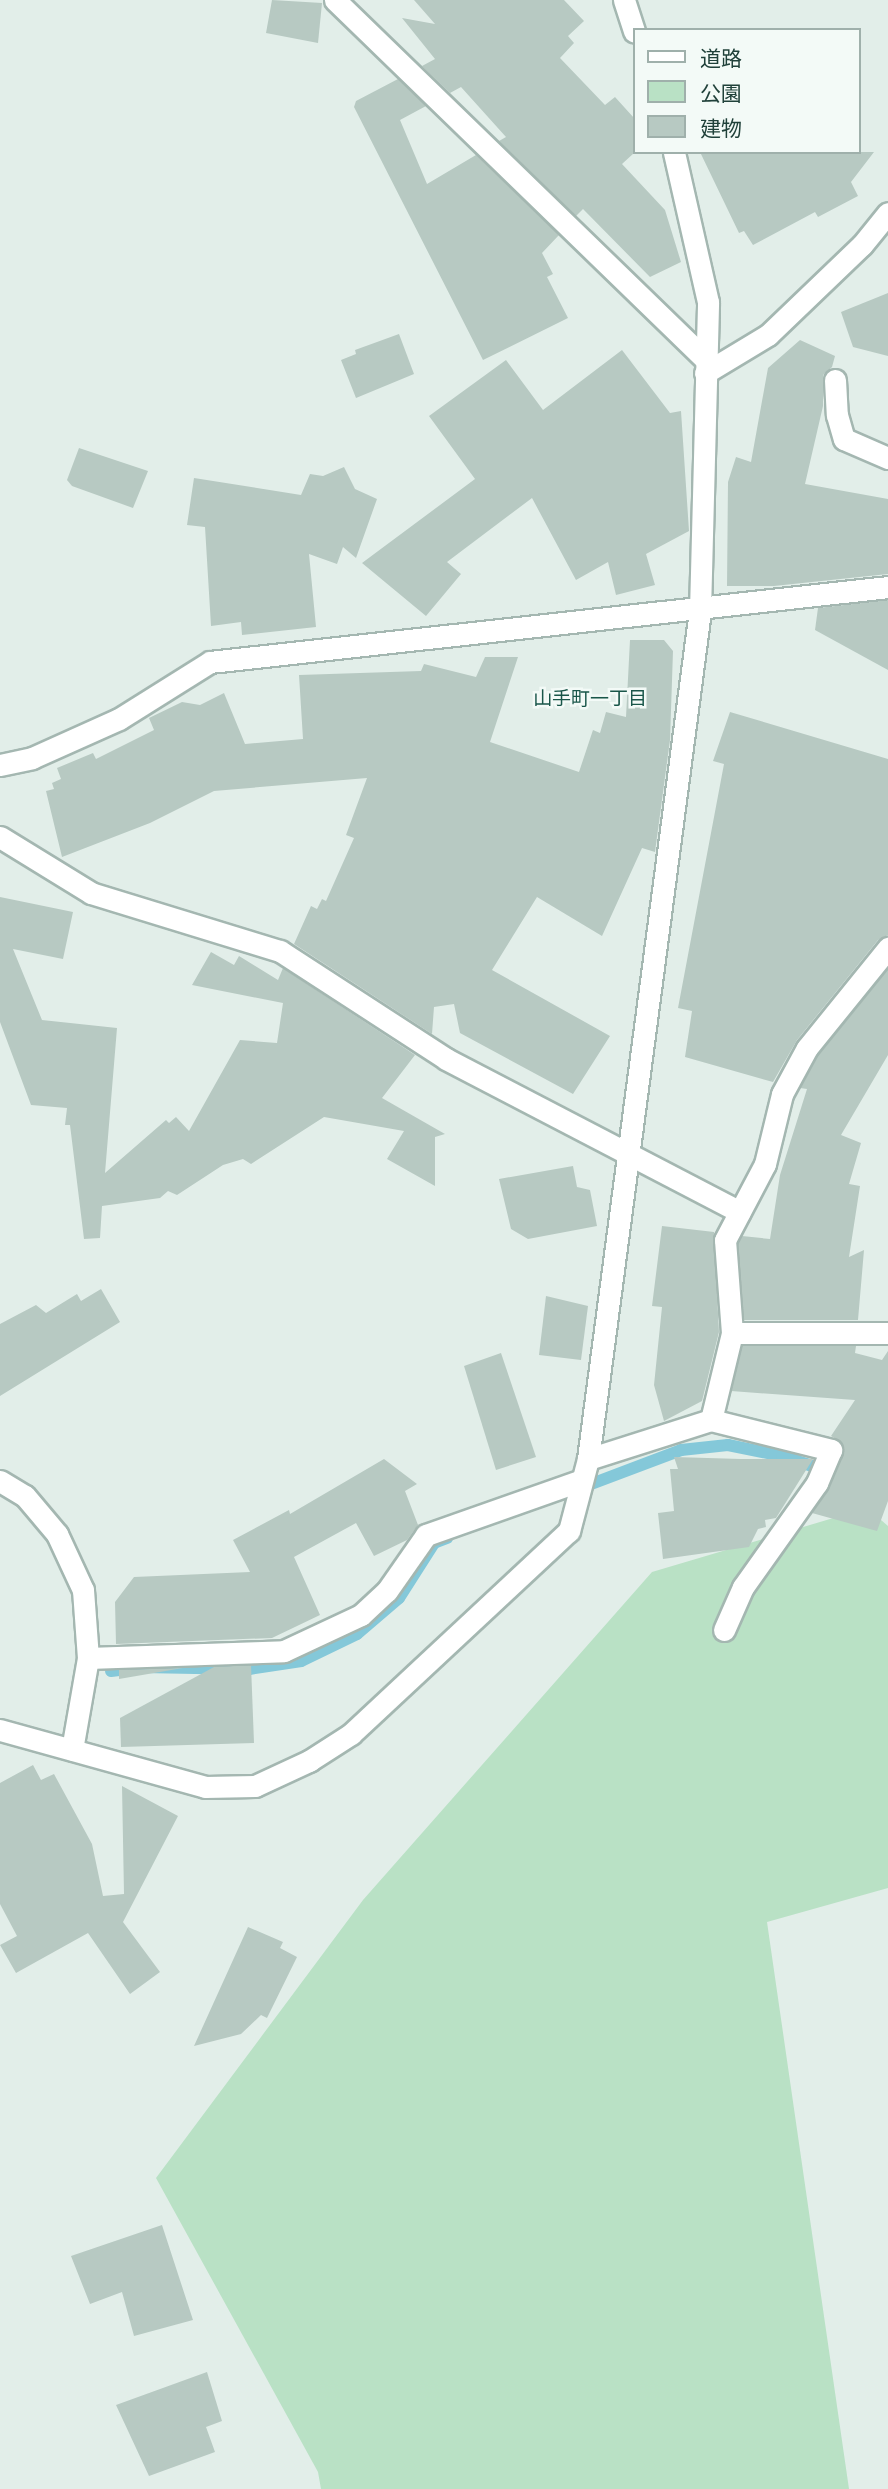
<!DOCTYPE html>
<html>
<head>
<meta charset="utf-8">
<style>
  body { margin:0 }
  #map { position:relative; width:888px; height:2489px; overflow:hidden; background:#e2eee9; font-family:Mulish,"Noto Sans JP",sans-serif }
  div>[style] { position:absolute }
  .green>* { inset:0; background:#b9e1c5 }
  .stream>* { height:12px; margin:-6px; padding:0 6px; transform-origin:6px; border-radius:6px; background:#84c8d9 }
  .building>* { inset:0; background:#b7c9c2 }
  .roads { filter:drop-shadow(2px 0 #a4b7b1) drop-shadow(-2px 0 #a4b7b1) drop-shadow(0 2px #a4b7b1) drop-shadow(0 -2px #a4b7b1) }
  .service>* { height:21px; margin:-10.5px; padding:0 10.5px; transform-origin:10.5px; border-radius:10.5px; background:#fff }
  .minor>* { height:21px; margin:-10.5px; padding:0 10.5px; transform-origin:10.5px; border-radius:10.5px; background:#fff }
  .tertiary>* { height:21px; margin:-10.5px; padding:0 10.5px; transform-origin:10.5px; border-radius:10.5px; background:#fff }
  span { translate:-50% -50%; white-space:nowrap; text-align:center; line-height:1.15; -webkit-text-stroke:5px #f3faf7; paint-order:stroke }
  .neighbourhood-label { font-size:19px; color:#195649 }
  .legend { position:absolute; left:633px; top:28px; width:228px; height:126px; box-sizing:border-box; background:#f3faf7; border:2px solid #9fb0ab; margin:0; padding:9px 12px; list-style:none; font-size:21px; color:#20413a }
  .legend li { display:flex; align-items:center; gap:14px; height:35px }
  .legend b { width:35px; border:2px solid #9fb0ab }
</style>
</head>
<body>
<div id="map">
  <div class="green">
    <i style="clip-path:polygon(867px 1508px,888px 1526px,888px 1888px,767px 1922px,849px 2489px,321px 2489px,318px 2472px,156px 2178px,363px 1900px,652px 1572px)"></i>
  </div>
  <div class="stream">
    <i style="left:578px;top:1489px;width:110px;rotate:-20.7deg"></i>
    <i style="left:681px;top:1450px;width:47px;rotate:-6.1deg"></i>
    <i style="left:728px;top:1445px;width:55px;rotate:11.5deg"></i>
    <i style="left:782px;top:1456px;width:54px;rotate:18.4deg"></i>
    <i style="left:833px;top:1473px;width:17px;rotate:36deg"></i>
    <i style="left:111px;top:1671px;width:31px;rotate:-7deg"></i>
    <i style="left:142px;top:1667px;width:107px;rotate:1.1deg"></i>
    <i style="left:249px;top:1669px;width:53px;rotate:-8.7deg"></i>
    <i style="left:301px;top:1661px;width:62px;rotate:-25.7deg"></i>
    <i style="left:357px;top:1634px;width:55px;rotate:-40.6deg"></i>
    <i style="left:399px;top:1598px;width:65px;rotate:-57.5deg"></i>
    <i style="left:434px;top:1543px;width:14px;rotate:-21deg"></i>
  </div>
  <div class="building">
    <i style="clip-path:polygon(272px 0,322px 3px,318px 43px,266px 33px)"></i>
    <i style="clip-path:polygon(414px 0,564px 0,584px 21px,568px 36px,574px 43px,560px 58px,605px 105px,615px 97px,634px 118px,634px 153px,622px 164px,665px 210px,681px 262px,650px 277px,583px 209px,576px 216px,499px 141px,506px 137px,461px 87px,450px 93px,422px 66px,435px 59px,402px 18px,435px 24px)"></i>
    <i style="clip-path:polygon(398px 79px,426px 106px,400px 120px,427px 184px,476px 155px,559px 235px,542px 253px,553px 274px,547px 277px,568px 318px,483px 360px,354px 107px,356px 101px)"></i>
    <i style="clip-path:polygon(700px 152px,874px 152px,851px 182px,858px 196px,818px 217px,815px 212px,753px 245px,744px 231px,739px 233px)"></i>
    <i style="clip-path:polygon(888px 293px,888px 356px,853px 347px,841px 312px)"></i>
    <i style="clip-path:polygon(399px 334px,414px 374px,356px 398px,341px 360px,356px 354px,355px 350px)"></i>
    <i style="clip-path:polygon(800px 340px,835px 356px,832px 367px,823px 375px,823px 406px,805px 484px,888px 499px,888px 574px,774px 586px,727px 586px,728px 482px,736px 457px,751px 462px,768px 368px)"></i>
    <i style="clip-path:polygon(622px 350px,670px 413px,681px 411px,689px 531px,646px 554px,655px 585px,616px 595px,608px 562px,576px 580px,532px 498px,447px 562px,461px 574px,426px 616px,362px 563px,475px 479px,429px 416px,506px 360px,543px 410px)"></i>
    <i style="clip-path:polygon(79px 448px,148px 471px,133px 508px,72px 486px,67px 480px)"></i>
    <i style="clip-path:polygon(344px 467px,355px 489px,377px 499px,356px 558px,343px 547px,337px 564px,309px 554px,316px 627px,242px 635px,241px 622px,211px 626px,205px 527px,187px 525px,194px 478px,301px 495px,310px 474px,323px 476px)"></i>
    <i style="clip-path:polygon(888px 600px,888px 670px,815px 630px,818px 608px)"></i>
    <i style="clip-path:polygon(630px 640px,664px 640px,673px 651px,670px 740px,655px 852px,642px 848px,602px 936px,537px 897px,492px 970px,610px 1036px,573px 1094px,460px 1033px,454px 1004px,434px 1007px,432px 1034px,294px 944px,311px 906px,317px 909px,322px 899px,326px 901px,354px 838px,346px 835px,367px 778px,214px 791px,150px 823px,62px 857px,46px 791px,54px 789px,52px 783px,61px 779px,57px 768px,93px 753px,96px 759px,154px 730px,149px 718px,182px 702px,200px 705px,224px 693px,245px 744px,303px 739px,299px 675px,421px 671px,424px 664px,476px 677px,485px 657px,518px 657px,490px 742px,579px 772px,593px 730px,600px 733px,606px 712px,626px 717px)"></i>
    <i style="clip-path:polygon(730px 712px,888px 759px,888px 935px,878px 940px,797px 1040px,773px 1082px,685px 1057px,692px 1011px,678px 1008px,724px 764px,713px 761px)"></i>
    <i style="clip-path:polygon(0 897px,73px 912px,63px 959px,13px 949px,42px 1020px,117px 1028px,105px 1173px,166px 1120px,169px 1123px,176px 1117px,189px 1131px,240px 1040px,277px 1043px,283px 1003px,192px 985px,211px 952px,234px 965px,239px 956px,278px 980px,283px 968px,415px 1055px,382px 1098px,445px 1134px,435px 1137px,435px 1186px,387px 1159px,404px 1131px,324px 1117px,251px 1164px,243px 1159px,223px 1165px,177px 1195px,168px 1191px,160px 1198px,102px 1206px,100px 1238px,84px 1239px,70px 1125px,65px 1125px,67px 1108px,31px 1105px,0 1022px)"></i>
    <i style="clip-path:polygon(888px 969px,888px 1055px,841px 1135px,861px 1143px,849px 1184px,860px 1186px,849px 1257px,864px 1250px,858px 1320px,744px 1320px,738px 1243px,742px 1236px,770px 1239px,780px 1175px,807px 1089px,800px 1088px,818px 1055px)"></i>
    <i style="clip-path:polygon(573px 1166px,577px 1187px,590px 1190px,597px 1226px,528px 1239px,511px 1229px,499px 1179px)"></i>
    <i style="clip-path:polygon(662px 1226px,714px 1232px,719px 1332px,702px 1401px,664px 1421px,654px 1385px,662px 1307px,652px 1306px)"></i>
    <i style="clip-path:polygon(101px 1289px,120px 1322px,0 1396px,0 1324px,36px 1305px,46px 1313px,77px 1294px,81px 1301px)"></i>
    <i style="clip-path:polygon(546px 1296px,588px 1306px,581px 1360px,539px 1355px)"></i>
    <i style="clip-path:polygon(742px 1346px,856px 1346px,855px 1353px,882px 1360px,888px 1351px,888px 1501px,877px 1531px,812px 1513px,843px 1454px,841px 1442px,831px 1436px,855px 1400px,731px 1391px)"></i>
    <i style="clip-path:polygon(501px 1353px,536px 1457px,496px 1470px,464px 1366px)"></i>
    <i style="clip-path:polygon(674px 1457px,741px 1459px,813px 1459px,776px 1518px,765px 1520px,766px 1527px,758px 1529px,749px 1547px,663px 1559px,658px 1513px,674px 1511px,670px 1469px,678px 1469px)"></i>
    <i style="clip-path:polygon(384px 1459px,417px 1484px,405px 1491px,418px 1525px,407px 1540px,374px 1556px,356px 1523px,294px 1557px,320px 1615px,272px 1638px,116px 1644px,115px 1602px,134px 1577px,250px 1572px,233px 1540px,289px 1510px,290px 1514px)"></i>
    <i style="clip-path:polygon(251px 1665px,254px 1743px,121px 1747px,120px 1718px,214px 1667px)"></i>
    <i style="clip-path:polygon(183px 1668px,119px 1679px,119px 1670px)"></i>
    <i style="clip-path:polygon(33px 1765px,41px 1780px,54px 1774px,92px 1844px,103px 1896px,124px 1894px,122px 1786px,178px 1816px,123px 1922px,160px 1972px,130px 1994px,88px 1933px,16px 1973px,0 1945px,17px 1936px,0 1904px,0 1783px)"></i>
    <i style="clip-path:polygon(248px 1927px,283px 1942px,280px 1948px,297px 1957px,267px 2018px,261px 2015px,241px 2034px,194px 2046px)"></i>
    <i style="clip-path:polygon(162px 2225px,193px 2320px,134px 2336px,122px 2292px,90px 2304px,71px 2256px)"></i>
    <i style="clip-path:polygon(207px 2372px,222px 2421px,206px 2427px,215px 2452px,149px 2476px,116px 2405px)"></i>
  </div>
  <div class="roads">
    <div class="service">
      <i style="left:835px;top:380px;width:35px;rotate:87deg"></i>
      <i style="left:837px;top:415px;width:25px;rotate:74deg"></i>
      <i style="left:844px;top:439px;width:48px;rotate:23.4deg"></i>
      <i style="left:0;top:837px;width:107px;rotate:31.6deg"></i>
      <i style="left:91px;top:893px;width:198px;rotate:17.1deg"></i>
      <i style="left:280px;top:951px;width:198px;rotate:33deg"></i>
      <i style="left:446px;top:1059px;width:331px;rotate:27.5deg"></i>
      <i style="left:88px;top:1658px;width:196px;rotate:-2deg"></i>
      <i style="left:284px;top:1651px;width:85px;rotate:-25.1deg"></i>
      <i style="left:361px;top:1615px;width:35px;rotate:-43deg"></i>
      <i style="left:387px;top:1591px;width:68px;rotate:-55.1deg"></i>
      <i style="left:426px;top:1535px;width:165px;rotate:-19.4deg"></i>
    </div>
    <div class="minor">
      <i style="left:335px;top:0;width:514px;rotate:44.13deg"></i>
      <i style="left:624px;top:0;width:33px;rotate:72deg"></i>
      <i style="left:0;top:765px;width:33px;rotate:-12deg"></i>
      <i style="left:32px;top:758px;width:95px;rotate:-24.1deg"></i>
      <i style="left:119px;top:719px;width:107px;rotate:-32.1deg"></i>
      <i style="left:210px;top:662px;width:682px;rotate:-6.31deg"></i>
      <i style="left:732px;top:1333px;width:156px"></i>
      <i style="left:711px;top:1420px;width:124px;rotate:14deg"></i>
      <i style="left:831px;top:1450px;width:36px;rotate:113deg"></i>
      <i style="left:817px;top:1483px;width:128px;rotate:125.4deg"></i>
      <i style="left:743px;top:1587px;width:47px;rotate:113.8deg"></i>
      <i style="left:588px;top:1459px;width:129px;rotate:-17.6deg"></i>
      <i style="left:711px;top:1420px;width:89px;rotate:-76.4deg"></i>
      <i style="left:732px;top:1333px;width:93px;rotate:-94.3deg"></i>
      <i style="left:725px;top:1240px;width:86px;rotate:-62.2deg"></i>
      <i style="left:765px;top:1164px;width:72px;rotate:-76.3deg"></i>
      <i style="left:782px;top:1094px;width:52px;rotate:-61.5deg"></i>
      <i style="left:807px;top:1048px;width:129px;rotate:-51deg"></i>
      <i style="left:0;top:1481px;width:29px;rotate:31deg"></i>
      <i style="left:25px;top:1496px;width:50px;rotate:49.9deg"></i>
      <i style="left:57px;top:1534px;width:62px;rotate:65.1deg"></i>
      <i style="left:83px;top:1590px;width:68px;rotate:85.8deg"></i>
      <i style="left:88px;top:1658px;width:93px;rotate:99.9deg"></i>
      <i style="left:0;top:1730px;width:213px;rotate:15.5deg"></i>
      <i style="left:205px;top:1787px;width:50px;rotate:-1.1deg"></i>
      <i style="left:255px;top:1786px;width:60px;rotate:-24.8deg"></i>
      <i style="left:309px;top:1761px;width:50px;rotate:-32.7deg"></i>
      <i style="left:351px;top:1734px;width:298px;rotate:-43deg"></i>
      <i style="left:569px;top:1531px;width:74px;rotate:-75.2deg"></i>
      <i style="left:588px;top:1459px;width:855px;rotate:-82.48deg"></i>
      <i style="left:700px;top:611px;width:309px;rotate:-88.5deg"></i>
      <i style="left:708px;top:302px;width:154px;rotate:-102.8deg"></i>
    </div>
    <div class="tertiary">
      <i style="left:705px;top:373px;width:74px;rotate:-31.1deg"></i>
      <i style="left:768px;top:335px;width:130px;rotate:-43.8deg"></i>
      <i style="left:862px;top:245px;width:41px;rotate:-50.9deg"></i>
    </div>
  </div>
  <div class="neighbourhood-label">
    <span style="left:590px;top:699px">山手町一丁目</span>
  </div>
  <ul class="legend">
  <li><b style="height:9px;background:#fff"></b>道路</li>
  <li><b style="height:19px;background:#b9e1c5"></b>公園</li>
  <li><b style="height:19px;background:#b7c9c2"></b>建物</li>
  </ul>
</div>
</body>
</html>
